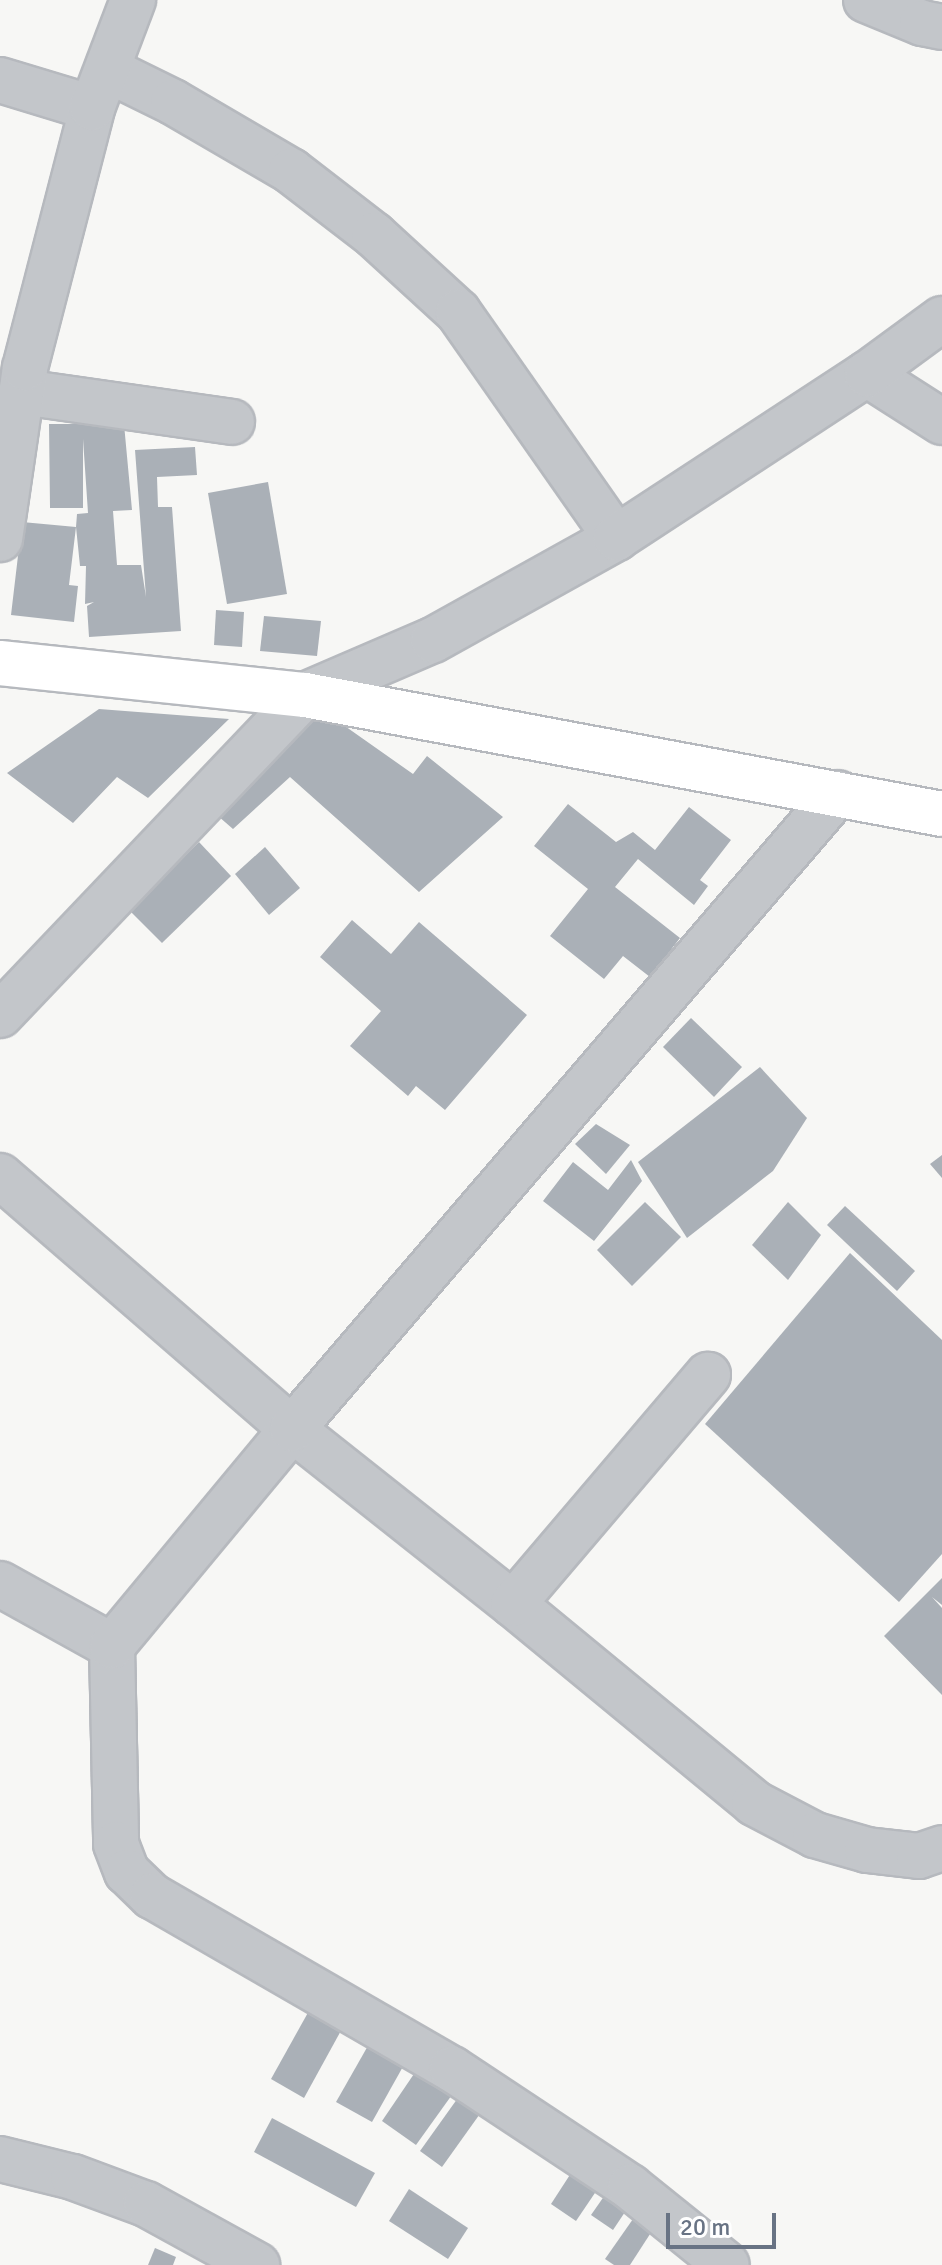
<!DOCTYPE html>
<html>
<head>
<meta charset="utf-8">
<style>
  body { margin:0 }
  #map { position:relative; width:942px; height:2265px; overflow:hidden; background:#f7f7f5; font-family:Signika,sans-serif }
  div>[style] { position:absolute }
  .building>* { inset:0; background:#aab0b7 }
  .roads { filter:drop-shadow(2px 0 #b6b9be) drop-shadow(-2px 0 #b6b9be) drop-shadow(0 2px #b6b9be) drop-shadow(0 -2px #b6b9be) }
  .minor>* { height:44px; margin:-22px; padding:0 22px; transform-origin:22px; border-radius:22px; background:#c3c6ca }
  .major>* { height:44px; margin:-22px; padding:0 22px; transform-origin:22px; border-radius:22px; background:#fff }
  span { translate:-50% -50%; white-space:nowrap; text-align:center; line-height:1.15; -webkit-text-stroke:8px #fff; paint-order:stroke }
  .scale { position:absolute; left:666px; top:2213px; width:110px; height:36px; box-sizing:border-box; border:4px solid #687384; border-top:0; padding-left:10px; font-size:24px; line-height:28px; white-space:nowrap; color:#687384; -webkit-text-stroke:6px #fff; paint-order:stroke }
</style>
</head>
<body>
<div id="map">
  <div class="building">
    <i style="clip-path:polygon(49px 424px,124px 424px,132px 510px,113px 511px,117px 565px,141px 565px,146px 597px,135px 450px,195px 447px,197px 475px,157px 477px,158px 507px,172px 507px,181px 631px,89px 637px,87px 606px,94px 602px,85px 604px,86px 566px,80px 566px,76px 527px,77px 514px,88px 513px,83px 439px,83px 508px,50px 508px)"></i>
    <i style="clip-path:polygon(268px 482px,287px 594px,227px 604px,208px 493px)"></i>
    <i style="clip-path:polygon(22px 522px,76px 527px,69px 585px,78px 586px,74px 622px,11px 615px)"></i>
    <i style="clip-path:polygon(216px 610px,244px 612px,242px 647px,214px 645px)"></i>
    <i style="clip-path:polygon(264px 616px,321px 621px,317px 656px,260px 651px)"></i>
    <i style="clip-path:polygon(315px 705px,413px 774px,427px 756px,503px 817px,419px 892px,290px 777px,233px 829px,210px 809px)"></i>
    <i style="clip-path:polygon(99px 709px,229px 719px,148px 798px,117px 777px,73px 823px,7px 773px)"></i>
    <i style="clip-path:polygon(568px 804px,616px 842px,633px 832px,655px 850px,689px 807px,731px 840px,700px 880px,708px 886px,694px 905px,638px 859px,615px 887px,680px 938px,650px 977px,623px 956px,604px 979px,550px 936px,588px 889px,534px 846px)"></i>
    <i style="clip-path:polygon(199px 842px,231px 876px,162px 943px,129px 910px)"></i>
    <i style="clip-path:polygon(265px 847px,300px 888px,269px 915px,235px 874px)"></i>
    <i style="clip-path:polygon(352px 920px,391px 954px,419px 922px,527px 1015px,445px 1110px,416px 1086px,408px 1096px,350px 1046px,381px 1011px,320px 957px)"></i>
    <i style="clip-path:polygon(691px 1018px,742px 1067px,714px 1097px,663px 1047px)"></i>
    <i style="clip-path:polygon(760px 1067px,807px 1118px,773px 1171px,687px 1238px,638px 1162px)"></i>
    <i style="clip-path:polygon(596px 1124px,630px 1145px,606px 1174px,575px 1144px)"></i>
    <i style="clip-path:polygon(942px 1155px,942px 1178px,930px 1164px)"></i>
    <i style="clip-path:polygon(631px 1160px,642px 1181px,594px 1241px,543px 1201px,573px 1162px,608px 1190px)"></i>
    <i style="clip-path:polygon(645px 1202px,681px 1237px,632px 1286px,597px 1250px)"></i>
    <i style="clip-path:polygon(788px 1202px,821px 1235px,788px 1280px,752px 1245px)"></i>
    <i style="clip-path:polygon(845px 1206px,915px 1271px,897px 1291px,827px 1225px)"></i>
    <i style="clip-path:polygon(850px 1253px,942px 1340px,942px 1554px,899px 1602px,705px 1424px)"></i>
    <i style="clip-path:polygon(942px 1578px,942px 1605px,932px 1597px,942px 1608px,942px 1695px,884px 1636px)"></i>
    <i style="clip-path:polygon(310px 2009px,343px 2027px,304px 2098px,271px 2079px)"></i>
    <i style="clip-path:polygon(369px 2044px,405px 2063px,372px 2122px,336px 2102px)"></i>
    <i style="clip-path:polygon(418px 2068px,454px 2092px,416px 2145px,382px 2121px)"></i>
    <i style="clip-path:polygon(460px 2095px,482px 2111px,442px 2167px,420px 2151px)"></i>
    <i style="clip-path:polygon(272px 2118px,375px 2173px,356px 2207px,254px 2152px)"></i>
    <i style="clip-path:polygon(575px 2167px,601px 2184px,576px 2221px,551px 2204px)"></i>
    <i style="clip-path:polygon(614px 2182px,635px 2197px,613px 2230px,591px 2215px)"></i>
    <i style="clip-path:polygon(409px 2189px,468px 2228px,448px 2259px,389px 2221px)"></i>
    <i style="clip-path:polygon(633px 2219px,652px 2231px,630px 2265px,614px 2265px,605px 2259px)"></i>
    <i style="clip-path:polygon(155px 2248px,176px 2257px,173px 2265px,148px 2265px)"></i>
  </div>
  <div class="roads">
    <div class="minor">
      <i style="left:866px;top:0;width:61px;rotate:22.3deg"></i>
      <i style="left:922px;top:23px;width:20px;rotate:11deg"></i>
      <i style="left:108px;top:70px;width:72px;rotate:26.2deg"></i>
      <i style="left:173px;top:102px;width:137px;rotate:30.3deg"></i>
      <i style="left:291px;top:171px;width:105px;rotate:37.6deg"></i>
      <i style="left:374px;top:235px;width:114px;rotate:42.5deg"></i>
      <i style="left:458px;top:312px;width:276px;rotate:55deg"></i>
      <i style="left:0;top:80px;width:96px;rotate:16.9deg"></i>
      <i style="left:867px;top:374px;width:89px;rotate:32.6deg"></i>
      <i style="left:22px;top:392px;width:212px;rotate:8.1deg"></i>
      <i style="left:0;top:539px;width:173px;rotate:-81.7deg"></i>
      <i style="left:25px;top:368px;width:268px;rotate:-75.5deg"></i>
      <i style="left:92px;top:108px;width:116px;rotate:-69.2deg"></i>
      <i style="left:0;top:1015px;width:442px;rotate:-46.4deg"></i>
      <i style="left:305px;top:695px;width:139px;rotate:-23.3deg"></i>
      <i style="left:433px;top:640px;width:210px;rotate:-29.1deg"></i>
      <i style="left:616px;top:538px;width:300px;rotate:-33.2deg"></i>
      <i style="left:867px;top:374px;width:93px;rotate:-36.3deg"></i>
      <i style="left:0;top:1176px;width:386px;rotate:40.9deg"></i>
      <i style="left:292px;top:1429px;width:282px;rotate:38.4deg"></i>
      <i style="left:513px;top:1604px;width:313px;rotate:39.5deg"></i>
      <i style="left:754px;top:1803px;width:69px;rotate:27.7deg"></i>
      <i style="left:815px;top:1835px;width:54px;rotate:16.1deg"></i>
      <i style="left:867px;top:1850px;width:52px;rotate:6.6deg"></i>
      <i style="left:919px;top:1856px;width:24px;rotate:-19deg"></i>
      <i style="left:0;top:1584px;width:128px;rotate:29deg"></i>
      <i style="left:112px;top:1646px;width:198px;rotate:88.8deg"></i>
      <i style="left:116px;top:1844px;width:30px;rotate:69deg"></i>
      <i style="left:127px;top:1872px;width:35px;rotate:44deg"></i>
      <i style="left:152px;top:1896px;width:346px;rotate:30deg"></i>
      <i style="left:452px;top:2069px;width:214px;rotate:33.5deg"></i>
      <i style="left:630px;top:2187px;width:124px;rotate:38.8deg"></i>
      <i style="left:513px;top:1604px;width:301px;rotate:-49.6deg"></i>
      <i style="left:112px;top:1646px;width:282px;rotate:-50.3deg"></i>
      <i style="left:292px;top:1429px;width:838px;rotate:-49.35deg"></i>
      <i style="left:0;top:2159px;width:75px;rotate:13.9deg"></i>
      <i style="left:73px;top:2177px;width:78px;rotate:20.3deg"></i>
      <i style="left:146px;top:2204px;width:127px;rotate:28.8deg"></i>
    </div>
    <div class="major">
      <i style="left:0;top:663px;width:307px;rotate:6deg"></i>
      <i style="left:305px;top:695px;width:648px;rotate:10.58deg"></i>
    </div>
  </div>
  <div class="scale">20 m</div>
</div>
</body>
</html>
